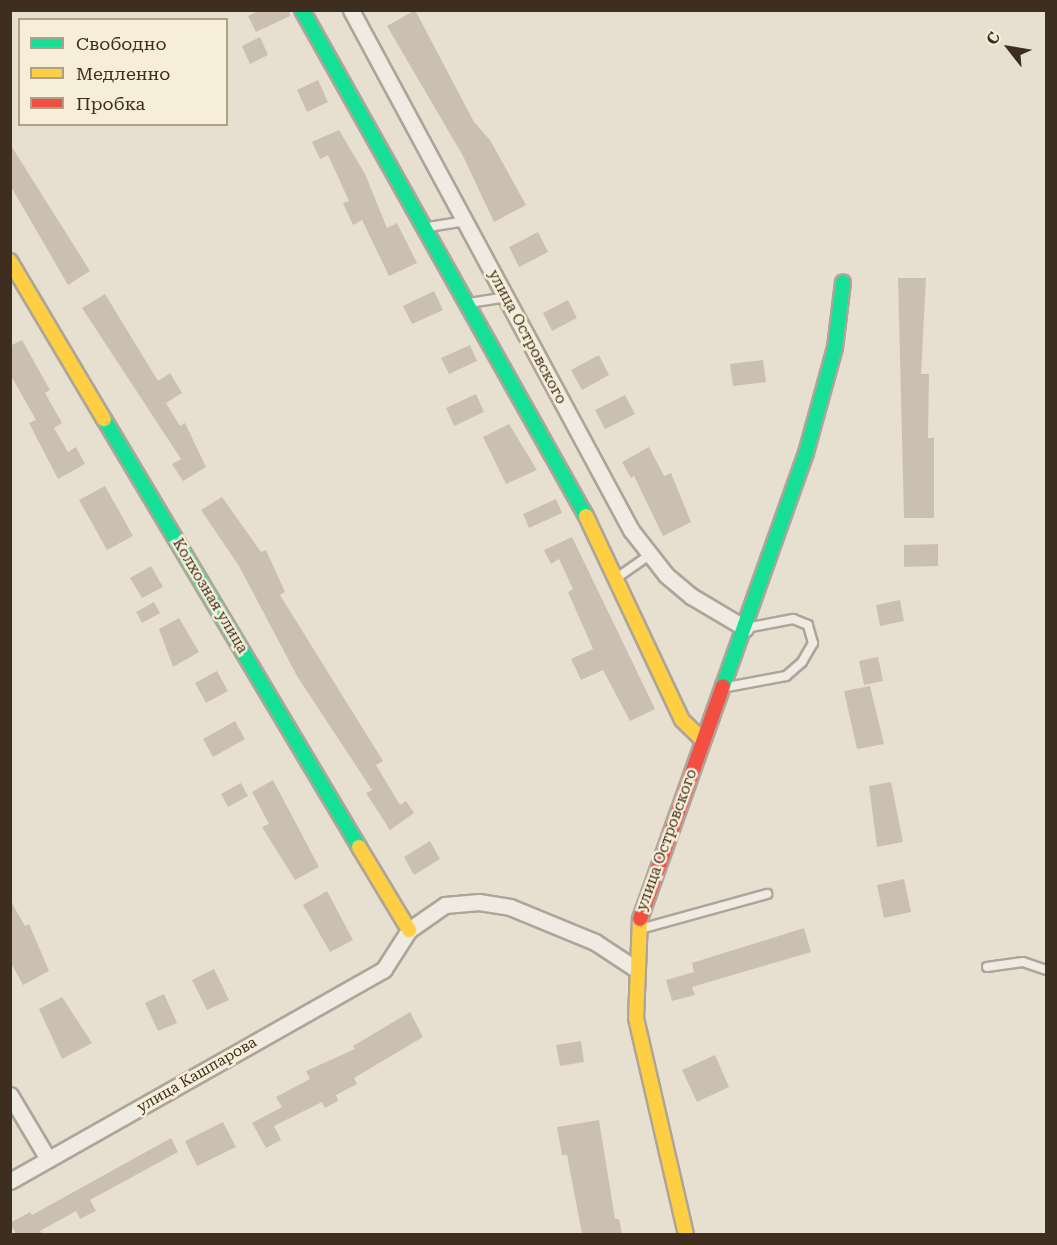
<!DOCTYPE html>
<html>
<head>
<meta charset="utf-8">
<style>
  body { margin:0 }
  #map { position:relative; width:1057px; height:1245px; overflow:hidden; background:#e7e0d1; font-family:"Roboto Serif",serif }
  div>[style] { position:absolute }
  .building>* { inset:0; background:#cbbfb2 }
  .roads { filter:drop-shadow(2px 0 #ada599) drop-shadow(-2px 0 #ada599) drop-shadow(0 2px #ada599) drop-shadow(0 -2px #ada599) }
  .lane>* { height:8px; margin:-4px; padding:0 4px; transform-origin:4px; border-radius:4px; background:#efebe3 }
  .street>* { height:15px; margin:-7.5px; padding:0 7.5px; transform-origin:7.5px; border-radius:7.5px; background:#efebe3 }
  .fast>* { height:14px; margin:-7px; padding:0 7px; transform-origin:7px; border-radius:7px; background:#16e098 }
  .slow>* { height:14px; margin:-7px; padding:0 7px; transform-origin:7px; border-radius:7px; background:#ffcf43 }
  .jam>* { height:14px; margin:-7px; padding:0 7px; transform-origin:7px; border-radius:7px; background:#f24e42 }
  span { translate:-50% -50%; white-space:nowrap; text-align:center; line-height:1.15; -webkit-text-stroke:5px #f7eed8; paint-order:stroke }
  .street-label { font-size:15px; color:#3d2e20 }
  .frame { position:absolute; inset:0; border:12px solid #3d2e20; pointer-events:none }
  .legend { position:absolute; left:18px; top:18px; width:210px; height:108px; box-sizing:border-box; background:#f7eed8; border:2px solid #ada18e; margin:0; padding:8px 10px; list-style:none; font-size:18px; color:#3d2e20 }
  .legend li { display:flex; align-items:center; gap:12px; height:30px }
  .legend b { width:30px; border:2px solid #ada18e }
  .north { position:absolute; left:979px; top:18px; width:60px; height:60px; -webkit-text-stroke:4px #f7eed8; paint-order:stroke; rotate:301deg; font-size:16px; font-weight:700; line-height:24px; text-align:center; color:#3d2e20 }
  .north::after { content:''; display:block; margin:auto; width:21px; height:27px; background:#3d2e20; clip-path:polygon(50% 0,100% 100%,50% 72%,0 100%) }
</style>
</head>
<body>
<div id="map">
  <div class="building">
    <i style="clip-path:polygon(260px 10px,289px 10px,290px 16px,256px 32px,248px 16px)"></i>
    <i style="clip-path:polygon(415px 10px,474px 122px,490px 140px,526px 205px,494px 222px,463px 156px,387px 26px)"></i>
    <i style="clip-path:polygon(260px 37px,268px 55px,250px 64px,242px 46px)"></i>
    <i style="clip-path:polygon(318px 80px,328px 102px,307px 112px,297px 90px)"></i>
    <i style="clip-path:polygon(339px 130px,365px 174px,387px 228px,397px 223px,417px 263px,389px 276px,362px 220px,353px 225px,343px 203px,349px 201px,328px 155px,320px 159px,312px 142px)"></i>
    <i style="clip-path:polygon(10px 144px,90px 271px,68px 285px,10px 185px)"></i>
    <i style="clip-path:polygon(538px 232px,548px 252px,519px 267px,509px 247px)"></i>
    <i style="clip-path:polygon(898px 278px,926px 278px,921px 374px,929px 374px,928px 438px,934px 438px,934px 518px,904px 518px)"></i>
    <i style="clip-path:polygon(434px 291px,443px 310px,412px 324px,403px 306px)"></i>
    <i style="clip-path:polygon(105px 294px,158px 381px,170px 373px,182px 393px,166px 403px,180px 426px,185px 423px,206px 467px,183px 481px,172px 464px,181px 459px,82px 308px)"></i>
    <i style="clip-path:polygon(568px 300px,577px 318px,552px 331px,543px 313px)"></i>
    <i style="clip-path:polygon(22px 340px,50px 390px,45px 393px,62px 423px,54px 428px,68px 452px,76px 447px,85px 464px,58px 479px,29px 423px,36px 420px,10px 374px,10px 346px)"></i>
    <i style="clip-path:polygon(470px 345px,477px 361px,449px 374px,441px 358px)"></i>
    <i style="clip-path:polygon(599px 355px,609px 375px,582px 390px,571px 370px)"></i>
    <i style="clip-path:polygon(763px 360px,766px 382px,733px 386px,730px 364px)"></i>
    <i style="clip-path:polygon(476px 394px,484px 412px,454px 426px,446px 408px)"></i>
    <i style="clip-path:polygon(625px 395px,635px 414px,605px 429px,595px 410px)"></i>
    <i style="clip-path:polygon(509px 424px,537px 470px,506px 484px,483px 437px)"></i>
    <i style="clip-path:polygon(649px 447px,664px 476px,671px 473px,691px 522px,663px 536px,634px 476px,631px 478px,622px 462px)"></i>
    <i style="clip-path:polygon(105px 486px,133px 536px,107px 550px,79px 500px)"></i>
    <i style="clip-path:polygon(222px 497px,261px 552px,266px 550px,285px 592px,280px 595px,383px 761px,376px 765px,400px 805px,406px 801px,414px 813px,390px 830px,366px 793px,372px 790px,297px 676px,239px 566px,201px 510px)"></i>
    <i style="clip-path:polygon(556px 499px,562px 513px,529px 528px,523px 514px)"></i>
    <i style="clip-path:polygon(572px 537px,655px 709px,630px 721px,603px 670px,581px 680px,571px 659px,593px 649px,568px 592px,573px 589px,559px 559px,551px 564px,544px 550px)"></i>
    <i style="clip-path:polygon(938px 544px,938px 566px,904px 567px,904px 545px)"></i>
    <i style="clip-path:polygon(151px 566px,163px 587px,142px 598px,130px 578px)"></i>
    <i style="clip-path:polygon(900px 600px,904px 621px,880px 626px,876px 605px)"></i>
    <i style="clip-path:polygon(154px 602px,160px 613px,142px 623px,136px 612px)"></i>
    <i style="clip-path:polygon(179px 618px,199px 652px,173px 667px,159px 629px)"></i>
    <i style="clip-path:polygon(878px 657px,883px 681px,864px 685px,859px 661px)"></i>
    <i style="clip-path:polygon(217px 671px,228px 691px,206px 703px,195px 683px)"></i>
    <i style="clip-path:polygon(870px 686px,884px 744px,857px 749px,844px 691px)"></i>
    <i style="clip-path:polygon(235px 721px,245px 739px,213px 757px,203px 739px)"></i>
    <i style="clip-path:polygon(273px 780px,319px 867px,295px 880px,262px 827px,269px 824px,252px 792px)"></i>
    <i style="clip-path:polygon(891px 782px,903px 842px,877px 847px,869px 786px)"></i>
    <i style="clip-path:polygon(241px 783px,248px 796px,228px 807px,221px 794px)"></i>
    <i style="clip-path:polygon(430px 841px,440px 859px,414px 875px,404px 857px)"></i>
    <i style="clip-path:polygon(904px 879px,911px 912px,884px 918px,877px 885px)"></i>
    <i style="clip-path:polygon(327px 891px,353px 940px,330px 952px,303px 905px)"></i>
    <i style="clip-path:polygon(10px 900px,25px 926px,29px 924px,49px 971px,23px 985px,10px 961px)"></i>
    <i style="clip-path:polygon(804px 928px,811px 952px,692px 987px,695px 995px,672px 1001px,666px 980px,694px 972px,692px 963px)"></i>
    <i style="clip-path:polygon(214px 969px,229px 1000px,207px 1010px,192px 980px)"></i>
    <i style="clip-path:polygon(164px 994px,177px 1023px,158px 1031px,145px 1003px)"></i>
    <i style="clip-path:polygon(62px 997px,92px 1043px,62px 1059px,39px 1009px)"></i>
    <i style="clip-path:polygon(410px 1012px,423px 1037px,354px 1078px,357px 1084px,336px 1095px,338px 1101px,325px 1108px,322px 1102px,274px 1126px,281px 1140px,266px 1148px,252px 1123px,282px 1107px,276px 1097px,310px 1079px,306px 1071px,355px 1049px,353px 1046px)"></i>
    <i style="clip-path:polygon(581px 1041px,584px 1062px,560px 1066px,556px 1045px)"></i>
    <i style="clip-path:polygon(715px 1055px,729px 1087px,697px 1102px,682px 1070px)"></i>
    <i style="clip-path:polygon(599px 1120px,615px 1219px,619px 1219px,622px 1234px,582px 1234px,567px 1155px,562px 1155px,557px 1127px)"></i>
    <i style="clip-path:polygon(223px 1122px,236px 1147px,197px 1166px,185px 1141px)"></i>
    <i style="clip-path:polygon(171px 1138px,178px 1152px,90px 1200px,96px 1211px,80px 1219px,76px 1211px,40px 1231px,42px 1234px,16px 1234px,10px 1223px,30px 1212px,32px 1215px)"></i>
  </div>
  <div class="roads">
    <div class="lane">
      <i style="left:428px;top:227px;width:37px;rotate:-9deg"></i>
      <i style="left:469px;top:303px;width:37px;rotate:-9deg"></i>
      <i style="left:618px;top:577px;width:38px;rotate:-35deg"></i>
      <i style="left:727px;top:687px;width:60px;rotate:-10.6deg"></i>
      <i style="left:786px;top:676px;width:21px;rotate:-41deg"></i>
      <i style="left:802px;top:662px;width:22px;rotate:-60deg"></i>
      <i style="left:813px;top:643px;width:19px;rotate:-106deg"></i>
      <i style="left:808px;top:625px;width:16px;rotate:-158deg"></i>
      <i style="left:793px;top:619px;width:48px;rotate:169.2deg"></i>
      <i style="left:640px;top:929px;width:132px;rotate:-15.4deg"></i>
      <i style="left:987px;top:967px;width:36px;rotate:-8deg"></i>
      <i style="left:1023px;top:962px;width:24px;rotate:19deg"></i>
    </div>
    <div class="street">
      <i style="left:351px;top:10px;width:591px;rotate:61.7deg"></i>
      <i style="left:631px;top:530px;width:57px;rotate:52.1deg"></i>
      <i style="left:666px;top:575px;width:33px;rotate:40deg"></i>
      <i style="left:691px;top:596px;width:63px;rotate:30.7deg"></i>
      <i style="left:10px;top:1095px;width:74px;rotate:59.3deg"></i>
      <i style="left:10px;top:1181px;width:430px;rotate:-29.5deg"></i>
      <i style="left:384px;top:969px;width:46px;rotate:-57.3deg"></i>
      <i style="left:409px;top:930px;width:44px;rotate:-34.8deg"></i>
      <i style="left:445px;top:905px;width:34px;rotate:-5deg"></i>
      <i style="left:479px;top:902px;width:31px;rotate:9deg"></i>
      <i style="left:510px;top:907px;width:92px;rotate:22.4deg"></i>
      <i style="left:595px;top:942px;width:49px;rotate:33.4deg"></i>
    </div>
    <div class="fast">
      <i style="left:302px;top:10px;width:580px;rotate:60.7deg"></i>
      <i style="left:104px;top:419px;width:498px;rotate:59.2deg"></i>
      <i style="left:723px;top:686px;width:247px;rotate:-70.4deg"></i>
      <i style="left:806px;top:453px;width:109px;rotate:-74.6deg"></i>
      <i style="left:835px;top:348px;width:66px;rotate:-83.1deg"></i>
    </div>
    <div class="slow">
      <i style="left:10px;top:261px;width:184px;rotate:59.3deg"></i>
      <i style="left:586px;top:516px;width:225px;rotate:64.8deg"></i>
      <i style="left:682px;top:720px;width:29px;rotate:44deg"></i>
      <i style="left:359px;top:847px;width:97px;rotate:58.9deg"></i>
      <i style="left:640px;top:919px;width:99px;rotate:92.3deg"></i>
      <i style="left:636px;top:1018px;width:222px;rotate:77deg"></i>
    </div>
    <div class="jam">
      <i style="left:640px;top:919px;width:247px;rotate:-70.4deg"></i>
    </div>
  </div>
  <div class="street-label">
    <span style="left:527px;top:337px;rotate:62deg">улица Островского</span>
    <span style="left:210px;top:596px;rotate:59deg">Колхозная улица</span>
    <span style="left:667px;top:840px;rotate:-70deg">улица Островского</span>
    <span style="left:197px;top:1075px;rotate:-30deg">улица Кашпарова</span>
  </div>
  <div class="frame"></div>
  <ul class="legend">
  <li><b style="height:8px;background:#16e098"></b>Свободно</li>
  <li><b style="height:8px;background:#ffcf43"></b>Медленно</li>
  <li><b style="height:8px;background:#f24e42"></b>Пробка</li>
  </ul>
  <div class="north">С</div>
</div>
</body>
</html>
